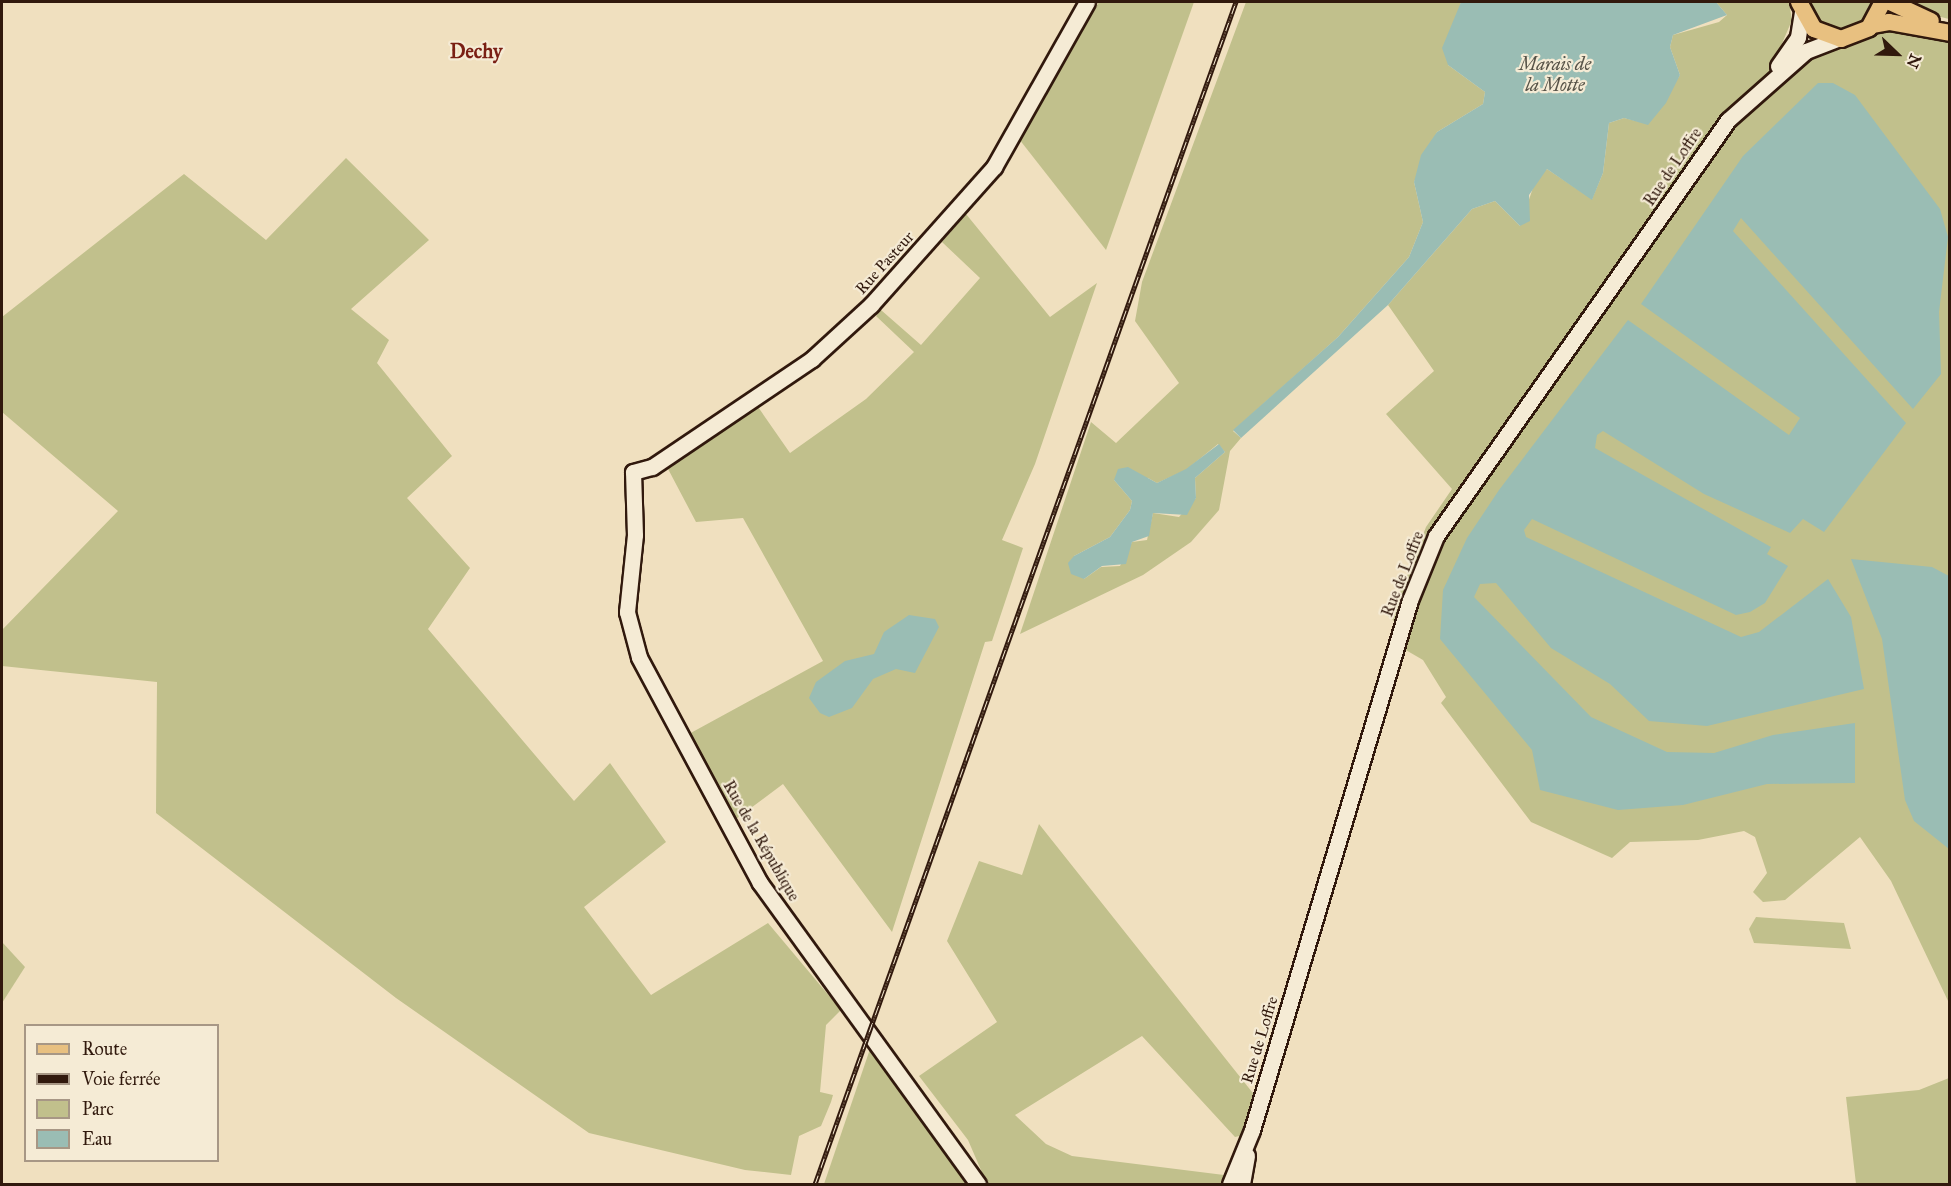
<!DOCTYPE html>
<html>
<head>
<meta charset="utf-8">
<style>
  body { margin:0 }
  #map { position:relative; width:1951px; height:1186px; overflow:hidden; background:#f0e0bf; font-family:"IM FELL Great Primer",serif }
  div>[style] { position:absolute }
  .green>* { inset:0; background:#c1c08c }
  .water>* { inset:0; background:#9abdb4 }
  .roads { filter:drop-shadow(2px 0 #31190d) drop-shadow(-2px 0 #31190d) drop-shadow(0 2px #31190d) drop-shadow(0 -2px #31190d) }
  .secondary>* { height:15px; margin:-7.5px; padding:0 7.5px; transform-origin:7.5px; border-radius:7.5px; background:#f5ebd5 }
  .primary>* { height:16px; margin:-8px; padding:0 8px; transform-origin:8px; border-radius:8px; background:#e8c080 }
  .rail>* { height:5px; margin-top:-2.5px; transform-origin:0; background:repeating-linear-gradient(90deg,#f5ebd5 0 9px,#31190d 0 18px); box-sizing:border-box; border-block:2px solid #31190d }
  span { translate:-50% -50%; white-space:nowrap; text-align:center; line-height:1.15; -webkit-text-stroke:4.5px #f5ebd5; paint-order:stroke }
  .street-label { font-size:16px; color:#31190d }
  .water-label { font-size:18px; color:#565247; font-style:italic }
  .quarter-label { font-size:20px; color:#7a1f14; font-weight:700 }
  .frame { position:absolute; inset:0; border:3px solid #31190d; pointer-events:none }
  .legend { position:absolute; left:24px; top:1024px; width:195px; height:138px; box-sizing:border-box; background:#f5ebd5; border:2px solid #a79785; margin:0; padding:8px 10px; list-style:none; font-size:18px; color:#31190d }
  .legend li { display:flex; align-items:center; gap:12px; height:30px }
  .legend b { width:30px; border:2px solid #a79785 }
  .north { position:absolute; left:1867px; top:24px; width:60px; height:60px; -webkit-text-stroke:4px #f5ebd5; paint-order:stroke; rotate:113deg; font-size:16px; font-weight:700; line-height:24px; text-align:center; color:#31190d }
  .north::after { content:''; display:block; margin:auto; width:21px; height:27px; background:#31190d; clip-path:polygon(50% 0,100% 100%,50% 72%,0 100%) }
</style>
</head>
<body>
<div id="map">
  <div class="green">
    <i style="clip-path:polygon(1099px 2px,1194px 2px,1106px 250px,1019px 139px)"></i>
    <i style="clip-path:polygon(evenodd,1246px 2px,1461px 2px,1448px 65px,1485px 92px,1483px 104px,1437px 132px,1414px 182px,1423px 222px,1409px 257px,1338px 337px,1233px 431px,1241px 438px,1230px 451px,1219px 510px,1191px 542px,1143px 575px,1020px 634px,1091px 422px,1116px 443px,1179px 383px,1135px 321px,1142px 282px,1246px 2px,1218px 444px,1225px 452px,1195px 478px,1196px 498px,1179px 517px,1153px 513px,1147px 540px,1132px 542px,1120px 566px,1101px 567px,1084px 579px,1074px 556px,1110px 537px,1130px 510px,1132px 501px,1114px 480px,1148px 478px,1157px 483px,1186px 470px,1218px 444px)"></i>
    <i style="clip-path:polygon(1716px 2px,1789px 2px,1792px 20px,1778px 53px,1832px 49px,1882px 31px,1949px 39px,1949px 1003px,1891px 881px,1860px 837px,1785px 900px,1763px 902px,1753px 892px,1767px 873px,1755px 837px,1744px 831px,1698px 840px,1630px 842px,1612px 858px,1531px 822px,1441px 703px,1446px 697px,1423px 660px,1404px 649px,1409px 633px,1385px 614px,1402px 588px,1426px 527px,1452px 489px,1386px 414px,1434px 371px,1388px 305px,1472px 209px,1495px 201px,1520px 226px,1537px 176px,1547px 169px,1592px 199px,1603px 173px,1609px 123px,1624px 118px,1648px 124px,1680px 75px,1670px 47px,1673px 35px,1719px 22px,1727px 15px)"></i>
    <i style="clip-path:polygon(1807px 2px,1876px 2px,1869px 18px,1846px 32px,1821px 25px)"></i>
    <i style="clip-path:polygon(1912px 2px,1949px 2px,1949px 19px,1925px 13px)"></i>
    <i style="clip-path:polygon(346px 158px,429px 240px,351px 309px,389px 340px,377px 363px,452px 456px,407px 498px,470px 568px,428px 629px,574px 801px,610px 763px,666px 842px,584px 907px,651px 995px,768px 923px,841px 1010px,826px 1025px,820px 1092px,833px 1095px,831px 1102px,821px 1126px,799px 1136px,791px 1175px,745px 1170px,589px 1133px,396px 998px,156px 813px,157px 682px,2px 666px,2px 630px,118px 511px,2px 412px,2px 317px,184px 174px,266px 240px)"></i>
    <i style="clip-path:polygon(966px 214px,1050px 317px,1097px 283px,1035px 464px,1002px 540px,1023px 548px,992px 641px,985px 642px,892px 932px,783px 784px,736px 819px,687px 735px,823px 661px,743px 518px,696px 522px,667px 467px,756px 404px,790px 453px,866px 399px,914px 352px,876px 316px,881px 310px,921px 345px,980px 278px,942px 242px)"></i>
    <i style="clip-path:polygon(1039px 824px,1256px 1097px,1244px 1135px,1235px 1137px,1142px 1036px,1015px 1115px,1046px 1144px,1072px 1156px,1224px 1175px,1222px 1184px,987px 1184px,968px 1140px,919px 1076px,997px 1022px,947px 941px,979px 861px,1022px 875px)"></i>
    <i style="clip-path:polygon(1756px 917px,1844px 923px,1851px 949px,1754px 943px,1749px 929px)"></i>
    <i style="clip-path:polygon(2px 942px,25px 967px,2px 1003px)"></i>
    <i style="clip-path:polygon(870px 1049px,952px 1158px,967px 1184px,824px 1184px)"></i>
    <i style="clip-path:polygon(1949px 1078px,1949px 1184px,1856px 1184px,1846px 1097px,1919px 1090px)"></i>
  </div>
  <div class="water">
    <i style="clip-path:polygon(1461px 2px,1716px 2px,1727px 15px,1673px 35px,1670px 47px,1680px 75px,1666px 103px,1648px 125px,1624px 118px,1609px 123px,1603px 173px,1592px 200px,1547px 169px,1529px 195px,1530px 221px,1520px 226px,1495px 201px,1472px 209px,1388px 305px,1241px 438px,1233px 430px,1338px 337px,1409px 257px,1423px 222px,1414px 182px,1421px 155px,1437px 132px,1483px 104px,1485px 92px,1448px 65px,1442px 48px)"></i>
    <i style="clip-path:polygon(1818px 83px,1833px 83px,1855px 95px,1940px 209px,1948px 237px,1939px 312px,1941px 374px,1913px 409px,1741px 218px,1733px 231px,1906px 423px,1824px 532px,1803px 519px,1790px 533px,1704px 494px,1603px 431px,1597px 435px,1595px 448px,1771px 547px,1767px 554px,1788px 566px,1765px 603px,1750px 612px,1736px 615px,1532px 519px,1524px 530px,1526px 537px,1741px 637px,1759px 632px,1828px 579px,1851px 617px,1864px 689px,1707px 726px,1649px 721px,1610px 684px,1551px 648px,1496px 583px,1480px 584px,1474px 597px,1591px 717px,1667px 752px,1714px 753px,1773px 735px,1855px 723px,1855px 783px,1767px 784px,1683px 805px,1618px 810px,1540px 790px,1532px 750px,1440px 639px,1443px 590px,1467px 538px,1499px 490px,1628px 320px,1789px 435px,1800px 418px,1641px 304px,1743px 156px)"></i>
    <i style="clip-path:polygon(1219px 444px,1225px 452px,1195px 478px,1196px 498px,1187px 515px,1153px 513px,1149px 536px,1132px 542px,1126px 564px,1102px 566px,1084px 579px,1071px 574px,1068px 563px,1074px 556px,1110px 537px,1130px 510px,1132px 501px,1114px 480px,1118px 469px,1128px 467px,1157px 483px,1186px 469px)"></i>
    <i style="clip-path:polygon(1851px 559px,1932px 567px,1949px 576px,1949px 849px,1914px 821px,1905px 800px,1882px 639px)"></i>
    <i style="clip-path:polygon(909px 615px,935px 619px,939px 627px,915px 673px,896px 669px,873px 679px,852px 708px,829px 717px,820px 713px,809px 698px,816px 682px,845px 661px,874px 654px,884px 632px)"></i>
  </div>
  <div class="roads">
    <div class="secondary">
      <i style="left:1778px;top:66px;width:35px;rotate:-55deg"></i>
      <i style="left:1798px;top:37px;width:25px;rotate:-81deg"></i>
      <i style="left:978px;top:1184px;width:372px;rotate:-125.9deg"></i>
      <i style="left:760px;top:883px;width:256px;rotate:-118.2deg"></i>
      <i style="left:639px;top:657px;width:47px;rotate:-104.9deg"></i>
      <i style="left:627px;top:612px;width:77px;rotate:-84.1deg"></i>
      <i style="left:635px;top:535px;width:63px;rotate:-91.8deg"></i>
      <i style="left:633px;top:472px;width:20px;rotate:-15deg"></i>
      <i style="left:652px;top:467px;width:193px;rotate:-34deg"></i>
      <i style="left:812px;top:359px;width:80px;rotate:-42.5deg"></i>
      <i style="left:871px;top:305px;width:185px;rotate:-48.3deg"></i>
      <i style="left:994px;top:167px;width:189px;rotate:-60.6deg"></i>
      <i style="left:1230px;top:1184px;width:58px;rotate:-67.8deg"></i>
      <i style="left:1252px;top:1130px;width:553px;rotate:-73.4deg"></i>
      <i style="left:1410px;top:600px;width:69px;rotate:-67.9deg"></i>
      <i style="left:1436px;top:536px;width:508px;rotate:-54.93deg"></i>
      <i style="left:1728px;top:120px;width:104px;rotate:-41.5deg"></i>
      <i style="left:1806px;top:51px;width:34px;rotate:-21deg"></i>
      <i style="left:1242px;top:1184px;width:29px;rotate:-80deg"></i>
    </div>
    <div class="primary">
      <i style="left:1799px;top:2px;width:31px;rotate:61deg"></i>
      <i style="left:1814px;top:29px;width:29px;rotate:20deg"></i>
      <i style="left:1841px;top:39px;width:30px;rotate:-21deg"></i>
      <i style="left:1869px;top:28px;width:30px;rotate:-62deg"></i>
      <i style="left:1890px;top:2px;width:45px;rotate:24.9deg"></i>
      <i style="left:1872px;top:25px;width:17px;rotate:-10deg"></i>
      <i style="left:1889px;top:22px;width:62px;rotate:10.2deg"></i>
    </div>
  </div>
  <div class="rail">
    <i style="left:815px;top:1184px;width:1255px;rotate:-70.4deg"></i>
  </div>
  <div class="street-label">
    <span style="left:1673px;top:167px;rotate:-56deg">Rue de Loffre</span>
    <span style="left:885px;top:263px;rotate:-48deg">Rue Pasteur</span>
    <span style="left:1403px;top:574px;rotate:-69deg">Rue de Loffre</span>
    <span style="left:761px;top:841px;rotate:60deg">Rue de la République</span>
    <span style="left:1260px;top:1040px;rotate:-73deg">Rue de Loffre</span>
  </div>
  <div class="water-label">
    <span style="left:1555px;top:75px">Marais de<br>la Motte</span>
  </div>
  <div class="quarter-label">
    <span style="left:476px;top:51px">Dechy</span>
  </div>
  <div class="frame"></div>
  <ul class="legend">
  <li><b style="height:8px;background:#e8c080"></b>Route</li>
  <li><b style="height:8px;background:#31190d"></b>Voie ferrée</li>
  <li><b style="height:16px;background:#c1c08c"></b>Parc</li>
  <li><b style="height:16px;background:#9abdb4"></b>Eau</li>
  </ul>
  <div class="north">N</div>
</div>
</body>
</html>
